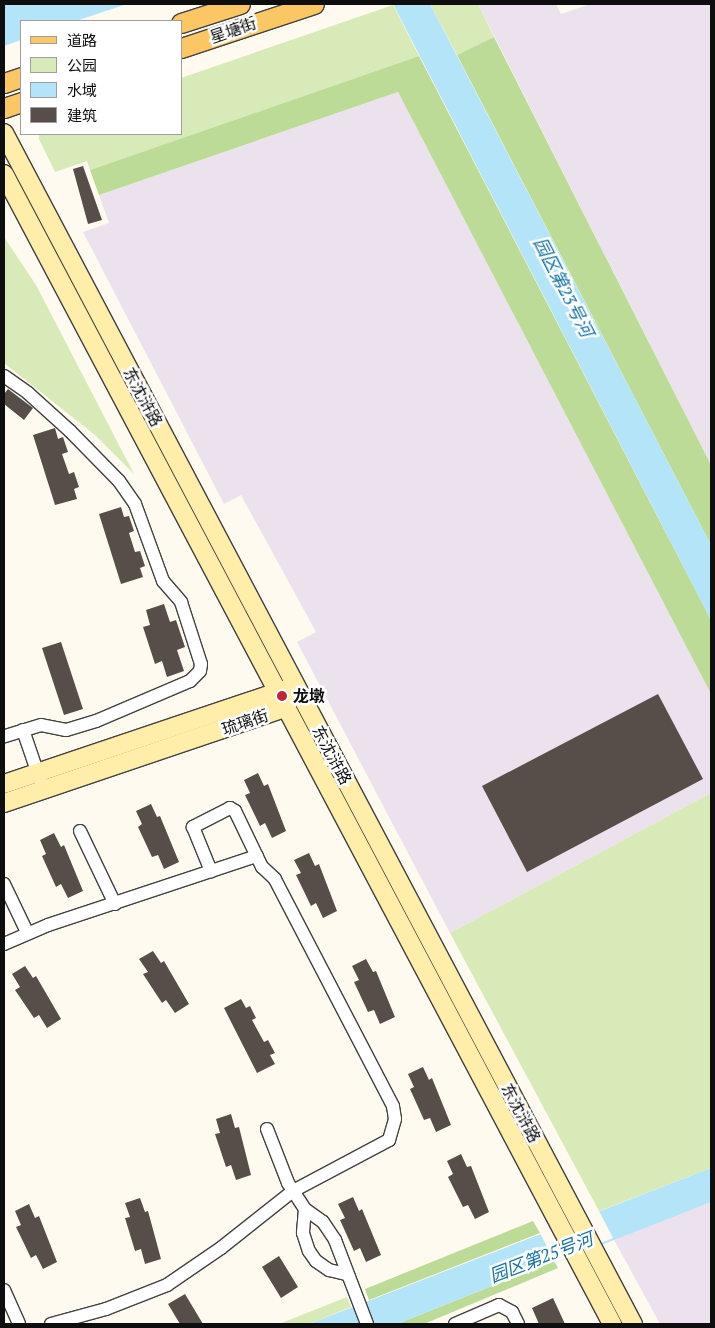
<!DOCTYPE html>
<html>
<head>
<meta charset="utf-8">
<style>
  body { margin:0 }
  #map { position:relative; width:715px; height:1328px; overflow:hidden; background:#fffaef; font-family:"PT Serif","Noto Sans SC",serif }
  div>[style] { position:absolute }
  .industrial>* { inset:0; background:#ebe2ed }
  .green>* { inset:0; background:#d7eab8 }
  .forest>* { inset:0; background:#bcdb97 }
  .water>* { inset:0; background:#b3e4f7 }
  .pier>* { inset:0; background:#fffaef }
  .building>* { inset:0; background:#574e4a }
  .roads { filter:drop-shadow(1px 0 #414141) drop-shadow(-1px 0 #414141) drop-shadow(0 1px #414141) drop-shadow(0 -1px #414141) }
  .street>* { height:12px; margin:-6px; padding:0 6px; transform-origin:6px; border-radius:6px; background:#fff }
  .secondary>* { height:18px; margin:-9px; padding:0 9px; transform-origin:9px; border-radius:9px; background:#ffedaa }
  .primary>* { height:19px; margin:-9.5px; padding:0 9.5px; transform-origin:9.5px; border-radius:9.5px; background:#fac764 }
  .dots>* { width:14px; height:14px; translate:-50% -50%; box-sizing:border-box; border:2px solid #fff; border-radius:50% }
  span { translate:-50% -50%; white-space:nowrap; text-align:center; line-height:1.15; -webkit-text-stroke:5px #fff; paint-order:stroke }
  .street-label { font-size:16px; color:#0e0e0e }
  .poi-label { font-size:16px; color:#0e0e0e; font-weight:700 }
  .left { translate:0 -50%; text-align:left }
  .water-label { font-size:18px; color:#1573a2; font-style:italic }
  .frame { position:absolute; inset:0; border:5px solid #0e0e0e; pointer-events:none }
  .legend { position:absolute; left:20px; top:20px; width:162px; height:115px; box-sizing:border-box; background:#fff; border:1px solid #9f9f9f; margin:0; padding:6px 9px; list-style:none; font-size:15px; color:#0e0e0e }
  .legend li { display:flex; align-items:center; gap:10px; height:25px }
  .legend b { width:25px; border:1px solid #9f9f9f }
</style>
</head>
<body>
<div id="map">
  <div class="industrial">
    <i style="clip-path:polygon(478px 4px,556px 4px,561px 14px,590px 4px,711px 4px,711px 465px)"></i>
    <i style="clip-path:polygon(398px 92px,711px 694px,711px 793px,450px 933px,297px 642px,316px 632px,241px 495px,224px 504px,83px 232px,109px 223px,99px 195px)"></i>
    <i style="clip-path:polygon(711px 1202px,711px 1324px,660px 1324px,613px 1238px)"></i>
  </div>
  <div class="green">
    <i style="clip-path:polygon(430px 4px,478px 4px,494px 37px,457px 55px)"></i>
    <i style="clip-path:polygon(393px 5px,419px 56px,90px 170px,87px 161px,55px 172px,39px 139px,39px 134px,181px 134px,181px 78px)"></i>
    <i style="clip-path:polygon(4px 237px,36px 285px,134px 474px,95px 435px,4px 363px)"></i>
    <i style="clip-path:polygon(711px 793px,711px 1168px,599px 1211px,450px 933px)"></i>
    <i style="clip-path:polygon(347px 1297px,351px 1307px,309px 1324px,279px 1324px)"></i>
  </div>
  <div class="forest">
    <i style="clip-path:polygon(494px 37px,711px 465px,711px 545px,457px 55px)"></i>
    <i style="clip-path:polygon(419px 56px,711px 620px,711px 694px,398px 92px,99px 195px,90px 170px)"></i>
    <i style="clip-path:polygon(533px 1221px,540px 1233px,369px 1300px,365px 1289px)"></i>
    <i style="clip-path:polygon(554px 1261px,558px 1268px,424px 1324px,397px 1324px)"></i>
  </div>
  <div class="water">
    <i style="clip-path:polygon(4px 4px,127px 4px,76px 21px,21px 21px,21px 40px,4px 46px)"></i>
    <i style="clip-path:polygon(393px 4px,430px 4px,711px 545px,711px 620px)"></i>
    <i style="clip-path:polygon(711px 1168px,711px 1202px,555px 1263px,554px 1261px,397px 1324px,309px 1324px)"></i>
  </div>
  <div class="pier">
    <i style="clip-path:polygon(599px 1211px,613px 1238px,555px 1263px,540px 1233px)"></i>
  </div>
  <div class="building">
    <i style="clip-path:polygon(83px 166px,102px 220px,88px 224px,73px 169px)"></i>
    <i style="clip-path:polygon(8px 389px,33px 408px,24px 420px,4px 404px,4px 394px)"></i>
    <i style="clip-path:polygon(55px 428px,58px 439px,63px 437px,68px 452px,62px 454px,69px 474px,74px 472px,79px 487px,74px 489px,77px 499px,55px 505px,33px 435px)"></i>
    <i style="clip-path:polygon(121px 507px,124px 517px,129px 516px,134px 531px,129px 533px,135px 552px,140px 551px,145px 566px,140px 568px,143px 577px,121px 584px,99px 514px)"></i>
    <i style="clip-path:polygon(164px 604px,170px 622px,176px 620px,185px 647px,177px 650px,184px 671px,167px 677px,162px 661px,155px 664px,143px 627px,150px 625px,146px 610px)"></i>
    <i style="clip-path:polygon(61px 642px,83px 709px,64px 715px,42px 648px)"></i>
    <i style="clip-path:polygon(658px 694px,703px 779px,527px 872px,482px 786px)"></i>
    <i style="clip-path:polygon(258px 773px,264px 786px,268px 784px,286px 831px,272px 838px,265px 823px,260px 826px,245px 795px,250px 793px,244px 780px)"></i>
    <i style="clip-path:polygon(151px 804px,157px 817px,160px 816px,179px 862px,164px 869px,158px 855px,152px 857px,138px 827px,142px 824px,136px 811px)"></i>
    <i style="clip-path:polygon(54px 833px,61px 847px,64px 845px,83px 891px,68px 898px,61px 884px,56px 887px,42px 856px,46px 854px,40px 840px)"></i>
    <i style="clip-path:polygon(309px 853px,315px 866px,319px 864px,337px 911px,323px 918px,316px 903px,311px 906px,296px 875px,301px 873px,294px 860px)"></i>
    <i style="clip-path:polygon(153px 951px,161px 963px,164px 961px,189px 1004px,175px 1013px,166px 1000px,162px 1003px,143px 974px,148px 972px,139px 959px)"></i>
    <i style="clip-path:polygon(366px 959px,373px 972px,376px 971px,395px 1017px,380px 1024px,374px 1010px,368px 1012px,354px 982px,359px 980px,352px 966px)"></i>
    <i style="clip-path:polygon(25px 966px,33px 978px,36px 976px,61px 1019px,47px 1028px,39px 1015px,34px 1018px,15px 990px,20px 987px,12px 974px)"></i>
    <i style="clip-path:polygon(241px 999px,246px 1008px,250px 1006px,256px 1018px,252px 1020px,264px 1042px,268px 1040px,275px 1053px,270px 1055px,275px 1064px,257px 1073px,224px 1008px)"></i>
    <i style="clip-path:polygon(423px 1067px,429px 1080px,432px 1078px,451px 1125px,436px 1132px,430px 1118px,424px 1120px,410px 1089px,414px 1087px,408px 1074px)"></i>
    <i style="clip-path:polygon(231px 1114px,235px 1128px,239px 1127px,251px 1175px,236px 1180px,231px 1165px,226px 1167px,215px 1134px,220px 1133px,216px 1119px)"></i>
    <i style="clip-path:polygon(461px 1154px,467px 1167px,471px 1166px,489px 1212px,475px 1219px,468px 1205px,463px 1207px,448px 1177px,453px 1174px,447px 1161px)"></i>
    <i style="clip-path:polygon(353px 1197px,359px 1211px,362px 1209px,381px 1255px,366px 1262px,360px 1248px,354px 1251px,340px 1220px,345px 1218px,338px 1204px)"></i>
    <i style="clip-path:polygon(140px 1198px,145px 1212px,148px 1211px,161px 1259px,145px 1264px,141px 1249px,135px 1251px,125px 1218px,130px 1217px,125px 1203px)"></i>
    <i style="clip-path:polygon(29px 1204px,35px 1218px,39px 1216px,57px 1262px,43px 1269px,36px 1255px,31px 1258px,16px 1227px,21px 1225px,15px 1211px)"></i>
    <i style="clip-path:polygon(279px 1256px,298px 1287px,281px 1298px,262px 1267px)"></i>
    <i style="clip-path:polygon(185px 1294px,203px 1324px,180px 1324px,168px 1304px)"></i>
    <i style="clip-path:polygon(553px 1298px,565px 1324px,539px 1324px,532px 1308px)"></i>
  </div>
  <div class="roads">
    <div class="street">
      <i style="left:4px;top:376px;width:29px;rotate:35deg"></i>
      <i style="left:28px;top:393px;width:57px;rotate:42.1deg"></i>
      <i style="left:70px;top:431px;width:70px;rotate:45.6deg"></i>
      <i style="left:119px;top:481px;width:28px;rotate:55deg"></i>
      <i style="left:135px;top:504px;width:82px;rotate:70deg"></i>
      <i style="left:163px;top:581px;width:28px;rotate:49deg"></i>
      <i style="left:181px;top:602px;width:65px;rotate:72.1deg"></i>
      <i style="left:201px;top:664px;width:7px;rotate:98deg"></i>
      <i style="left:200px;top:671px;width:14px;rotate:135deg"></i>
      <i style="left:190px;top:681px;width:102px;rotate:156.9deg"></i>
      <i style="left:96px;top:721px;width:31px;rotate:163deg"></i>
      <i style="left:66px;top:730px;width:25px;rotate:-169deg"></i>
      <i style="left:41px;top:725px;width:39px;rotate:163deg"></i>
      <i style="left:23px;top:730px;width:53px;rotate:71.2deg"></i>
      <i style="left:80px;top:831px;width:81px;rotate:64.4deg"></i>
      <i style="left:4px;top:884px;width:53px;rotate:64.4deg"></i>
      <i style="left:4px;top:944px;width:48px;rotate:-23.4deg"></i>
      <i style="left:48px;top:925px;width:220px;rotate:-18.3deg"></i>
      <i style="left:267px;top:1129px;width:58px;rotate:68.7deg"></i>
      <i style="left:288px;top:1183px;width:31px;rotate:57deg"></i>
      <i style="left:305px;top:1209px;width:22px;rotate:36deg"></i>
      <i style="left:323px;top:1222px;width:22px;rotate:56deg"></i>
      <i style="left:335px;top:1240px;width:90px;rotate:69.1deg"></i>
      <i style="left:305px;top:1209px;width:24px;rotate:95deg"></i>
      <i style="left:303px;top:1233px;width:19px;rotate:72deg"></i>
      <i style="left:309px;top:1251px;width:12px;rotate:55deg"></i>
      <i style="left:316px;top:1261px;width:16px;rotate:35deg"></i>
      <i style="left:329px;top:1270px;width:18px;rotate:13deg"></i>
      <i style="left:4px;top:1290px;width:37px;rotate:66deg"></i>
      <i style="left:51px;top:1324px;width:57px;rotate:-15.3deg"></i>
      <i style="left:106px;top:1309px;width:66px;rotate:-21.5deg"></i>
      <i style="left:167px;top:1285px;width:65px;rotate:-34.4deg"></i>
      <i style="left:221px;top:1248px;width:92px;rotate:-38.4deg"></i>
      <i style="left:293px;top:1191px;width:109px;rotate:-28deg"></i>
      <i style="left:389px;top:1140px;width:22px;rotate:-74deg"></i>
      <i style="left:395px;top:1119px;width:13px;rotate:-99deg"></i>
      <i style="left:393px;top:1106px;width:256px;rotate:-117.5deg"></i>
      <i style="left:275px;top:879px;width:18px;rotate:-137deg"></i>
      <i style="left:262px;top:867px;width:62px;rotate:-115.7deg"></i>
      <i style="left:235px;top:811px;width:6px;rotate:-149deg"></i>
      <i style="left:230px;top:808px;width:42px;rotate:152.8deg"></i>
      <i style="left:193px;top:827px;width:48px;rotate:67.8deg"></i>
      <i style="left:455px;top:1324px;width:48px;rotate:-23.4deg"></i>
      <i style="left:499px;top:1305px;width:15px;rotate:28deg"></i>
      <i style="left:512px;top:1312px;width:13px;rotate:63deg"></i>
    </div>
    <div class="secondary">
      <i style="left:4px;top:133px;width:1347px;rotate:62.16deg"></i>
      <i style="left:4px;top:174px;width:1301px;rotate:62.13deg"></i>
      <i style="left:4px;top:784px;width:298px;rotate:-18.6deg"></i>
      <i style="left:4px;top:803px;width:297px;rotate:-18.7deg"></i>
      <i style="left:285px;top:708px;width:10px;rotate:-61deg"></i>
    </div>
    <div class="primary">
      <i style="left:181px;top:23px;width:62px;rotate:-17.9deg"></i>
      <i style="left:181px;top:48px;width:140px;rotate:-18.3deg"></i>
      <i style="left:4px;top:83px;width:18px;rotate:-19deg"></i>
      <i style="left:4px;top:108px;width:18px;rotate:-19deg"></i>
    </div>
  </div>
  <div class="dots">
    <i style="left:282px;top:696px;background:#c1233b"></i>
  </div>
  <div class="street-label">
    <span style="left:233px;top:30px;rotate:-19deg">星塘街</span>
    <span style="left:143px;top:397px;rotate:62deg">东沈浒路</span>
    <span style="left:245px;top:722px;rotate:-19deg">琉璃街</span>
    <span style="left:332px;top:755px;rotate:62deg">东沈浒路</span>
    <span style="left:521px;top:1113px;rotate:62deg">东沈浒路</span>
  </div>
  <div class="poi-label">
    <span class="left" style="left:293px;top:696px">龙墩</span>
  </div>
  <div class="water-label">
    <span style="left:564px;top:287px;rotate:63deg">园区第23号河</span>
    <span style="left:541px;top:1257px;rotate:-21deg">园区第25号河</span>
  </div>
  <div class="frame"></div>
  <ul class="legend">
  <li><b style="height:6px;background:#fac764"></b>道路</li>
  <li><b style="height:14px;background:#d7eab8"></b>公园</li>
  <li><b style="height:14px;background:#b3e4f7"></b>水域</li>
  <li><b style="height:14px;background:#574e4a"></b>建筑</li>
  </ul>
</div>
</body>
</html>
